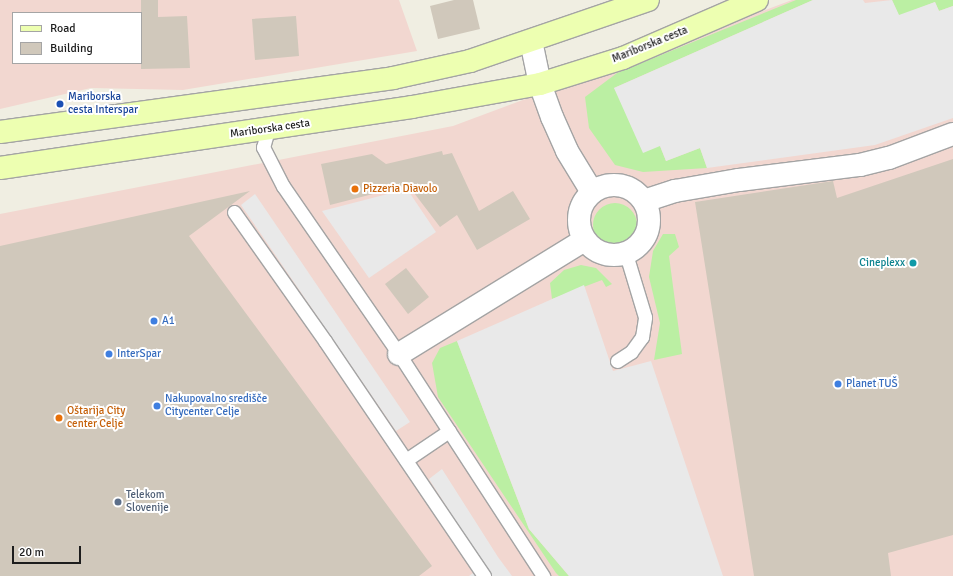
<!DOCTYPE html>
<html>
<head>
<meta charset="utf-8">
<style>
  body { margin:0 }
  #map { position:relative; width:953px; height:576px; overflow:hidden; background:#f0eee2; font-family:Signika,sans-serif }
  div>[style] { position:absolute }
  .commercial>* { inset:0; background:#f2d7d0 }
  .grass>* { inset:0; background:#bbefa3 }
  .round { border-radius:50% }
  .parking>* { inset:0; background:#e9e9e9 }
  .building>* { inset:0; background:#d0c8bb }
  .roads { filter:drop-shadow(1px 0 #a4a4a4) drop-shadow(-1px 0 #a4a4a4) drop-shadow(0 1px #a4a4a4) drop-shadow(0 -1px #a4a4a4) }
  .lane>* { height:13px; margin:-6.5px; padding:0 6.5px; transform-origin:6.5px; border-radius:6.5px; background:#fff }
  .street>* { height:22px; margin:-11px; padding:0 11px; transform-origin:11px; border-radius:11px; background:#fff }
  .street>.ring { margin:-11px; padding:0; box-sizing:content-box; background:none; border:22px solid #fff; border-radius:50% }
  .secondary>* { height:22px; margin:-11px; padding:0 11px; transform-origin:11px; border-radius:11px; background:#edffb1 }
  .dots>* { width:11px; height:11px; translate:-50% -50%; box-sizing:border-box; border:2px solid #fff; border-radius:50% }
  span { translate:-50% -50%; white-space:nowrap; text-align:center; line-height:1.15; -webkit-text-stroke:4px #fff; paint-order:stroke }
  .street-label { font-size:11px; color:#1d1d1d }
  .transit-label { font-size:11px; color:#164399 }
  .left { translate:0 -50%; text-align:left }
  .food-label { font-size:11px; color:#c56008 }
  .culture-label { font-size:11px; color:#0d838f }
  .right { translate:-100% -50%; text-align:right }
  .shop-label { font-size:11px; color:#366cbe }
  .service-label { font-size:11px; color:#4e5e75 }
  .legend { position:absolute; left:12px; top:12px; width:130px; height:52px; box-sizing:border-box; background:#fff; border:1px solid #a5a5a5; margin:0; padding:5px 7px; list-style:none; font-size:12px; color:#1d1d1d }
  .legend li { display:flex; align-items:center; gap:8px; height:20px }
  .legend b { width:20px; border:1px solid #a5a5a5 }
  .scale { position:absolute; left:12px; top:546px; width:69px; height:18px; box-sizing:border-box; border:2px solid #1d1d1d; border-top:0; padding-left:5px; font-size:12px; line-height:14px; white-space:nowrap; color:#1d1d1d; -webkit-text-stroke:3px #fff; paint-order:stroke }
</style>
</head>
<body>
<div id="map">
  <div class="commercial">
    <i style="clip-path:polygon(evenodd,0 0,399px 0,417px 51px,183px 90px,91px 88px,0 109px,0 0,13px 13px,141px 13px,141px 63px,13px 63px,13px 13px)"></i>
    <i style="clip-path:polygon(792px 0,953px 0,953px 576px,0 576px,0 214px,453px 126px)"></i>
  </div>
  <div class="grass">
    <i style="clip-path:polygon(796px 0,813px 0,614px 88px,660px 146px,666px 161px,700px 148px,707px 168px,643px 172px,615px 165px,589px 128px,585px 97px,617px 73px)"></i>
    <i style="clip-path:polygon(892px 0,953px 0,953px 6px,939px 11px,935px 2px,899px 16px)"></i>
    <i class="round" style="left:593px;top:203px;width:44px;height:44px"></i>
    <i style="clip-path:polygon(663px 234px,675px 234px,679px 247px,669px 256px,682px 354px,654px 360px,660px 323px,649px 277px,653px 251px)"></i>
    <i style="clip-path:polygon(581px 265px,596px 268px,612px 284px,606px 287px,602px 280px,552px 299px,550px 283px,564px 270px)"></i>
    <i style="clip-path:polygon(457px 341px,529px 529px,569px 576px,559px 576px,556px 573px,438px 397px,432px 363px,440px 348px)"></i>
  </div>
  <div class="parking">
    <i style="clip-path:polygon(813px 0,863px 0,865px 3px,892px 0,899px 15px,935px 2px,939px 11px,953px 6px,953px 118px,875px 145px,707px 168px,700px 148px,666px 161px,660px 146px,643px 153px,614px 88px)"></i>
    <i style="clip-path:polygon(407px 189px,436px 232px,369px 278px,322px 211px)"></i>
    <i style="clip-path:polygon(255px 194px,410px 422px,396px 431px,241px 205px)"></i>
    <i style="clip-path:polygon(584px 285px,613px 371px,651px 361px,723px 576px,569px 576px,529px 529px,457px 341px)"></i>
    <i style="clip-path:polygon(442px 469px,498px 557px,512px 576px,469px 576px,484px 565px,429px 479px)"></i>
  </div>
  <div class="building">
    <i style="clip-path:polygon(141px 0,158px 0,158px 17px,187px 16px,190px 68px,141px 69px)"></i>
    <i style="clip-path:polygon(454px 0,473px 0,480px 29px,438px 39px,430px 6px)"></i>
    <i style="clip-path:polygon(296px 16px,299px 56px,255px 60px,252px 19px)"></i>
    <i style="clip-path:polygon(442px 151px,443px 155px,452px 153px,479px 211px,513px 191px,530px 219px,477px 250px,457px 215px,440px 227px,408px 185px,330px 205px,321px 164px,372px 154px,386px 164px)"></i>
    <i style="clip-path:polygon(953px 159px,953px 535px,888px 553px,891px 576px,754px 576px,695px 202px,833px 181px,837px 198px)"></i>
    <i style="clip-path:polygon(250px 191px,189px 236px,432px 566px,419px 576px,0 576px,0 246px)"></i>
    <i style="clip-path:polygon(406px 268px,429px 297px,408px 314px,385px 284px)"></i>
  </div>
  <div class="roads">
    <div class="lane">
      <i style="left:268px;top:130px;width:18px;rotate:106deg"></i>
      <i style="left:263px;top:147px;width:44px;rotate:62.9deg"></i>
      <i style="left:283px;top:186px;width:204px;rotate:55.4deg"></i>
      <i style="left:399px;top:354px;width:265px;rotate:57deg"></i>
      <i style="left:234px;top:212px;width:158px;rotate:54.8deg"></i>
      <i style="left:325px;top:341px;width:284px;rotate:55.9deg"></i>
      <i style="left:617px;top:361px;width:17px;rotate:-33deg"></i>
      <i style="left:631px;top:352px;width:19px;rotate:-54deg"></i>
      <i style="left:642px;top:337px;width:20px;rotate:-81deg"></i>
      <i style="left:645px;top:317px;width:66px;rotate:-106.8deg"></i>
      <i style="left:406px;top:460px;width:52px;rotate:-34deg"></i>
    </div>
    <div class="street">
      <i style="left:531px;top:41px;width:44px;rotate:78.2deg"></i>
      <i style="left:540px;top:84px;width:35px;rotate:70deg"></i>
      <i style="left:552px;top:117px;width:37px;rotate:66deg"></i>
      <i style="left:567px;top:151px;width:48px;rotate:58.6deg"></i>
      <i class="ring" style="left:579px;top:185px;width:48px;height:48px"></i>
      <i style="left:644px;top:201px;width:33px;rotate:-18deg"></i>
      <i style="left:675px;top:191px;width:65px;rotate:-9.8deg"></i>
      <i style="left:739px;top:180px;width:122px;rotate:-7.1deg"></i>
      <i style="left:860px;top:165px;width:30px;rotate:-14deg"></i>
      <i style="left:889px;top:158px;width:68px;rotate:-20.6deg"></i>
      <i style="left:399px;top:354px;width:217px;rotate:-31.6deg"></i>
    </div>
    <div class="secondary">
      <i style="left:0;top:132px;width:397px;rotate:-7.8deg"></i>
      <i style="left:393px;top:78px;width:79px;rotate:-12.4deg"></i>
      <i style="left:470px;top:61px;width:188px;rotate:-18.9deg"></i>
      <i style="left:0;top:168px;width:416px;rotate:-8.4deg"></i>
      <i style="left:412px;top:107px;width:130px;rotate:-10.2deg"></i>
      <i style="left:540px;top:84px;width:87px;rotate:-17.4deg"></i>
      <i style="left:623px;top:58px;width:146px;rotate:-23.4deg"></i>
    </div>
  </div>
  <div class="dots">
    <i style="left:60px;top:104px;background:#1a4fb4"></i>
    <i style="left:355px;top:189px;background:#e8710a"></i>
    <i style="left:913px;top:263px;background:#0f9aa8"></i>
    <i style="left:154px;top:321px;background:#3f7fe0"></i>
    <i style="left:109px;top:354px;background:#3f7fe0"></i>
    <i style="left:838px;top:384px;background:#3f7fe0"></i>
    <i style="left:157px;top:406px;background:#3f7fe0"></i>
    <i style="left:59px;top:418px;background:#e8710a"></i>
    <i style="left:118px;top:502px;background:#5c6f8a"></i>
  </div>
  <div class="street-label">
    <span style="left:650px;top:45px;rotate:-22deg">Mariborska cesta</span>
    <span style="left:270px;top:129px;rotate:-8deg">Mariborska cesta</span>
  </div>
  <div class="transit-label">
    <span class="left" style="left:68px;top:104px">Mariborska<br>cesta Interspar</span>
  </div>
  <div class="food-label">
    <span class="left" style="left:363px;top:189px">Pizzeria Diavolo</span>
    <span class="left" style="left:67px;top:418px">Oštarija City<br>center Celje</span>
  </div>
  <div class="culture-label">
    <span class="right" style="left:905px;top:263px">Cineplexx</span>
  </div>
  <div class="shop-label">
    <span class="left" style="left:162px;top:321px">A1</span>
    <span class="left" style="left:117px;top:354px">InterSpar</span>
    <span class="left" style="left:846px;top:384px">Planet TUŠ</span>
    <span class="left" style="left:165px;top:406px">Nakupovalno središče<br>Citycenter Celje</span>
  </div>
  <div class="service-label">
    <span class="left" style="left:126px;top:502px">Telekom<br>Slovenije</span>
  </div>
  <ul class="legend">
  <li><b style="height:5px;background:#edffb1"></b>Road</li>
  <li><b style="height:11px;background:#d0c8bb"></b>Building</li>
  </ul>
  <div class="scale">20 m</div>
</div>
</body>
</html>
